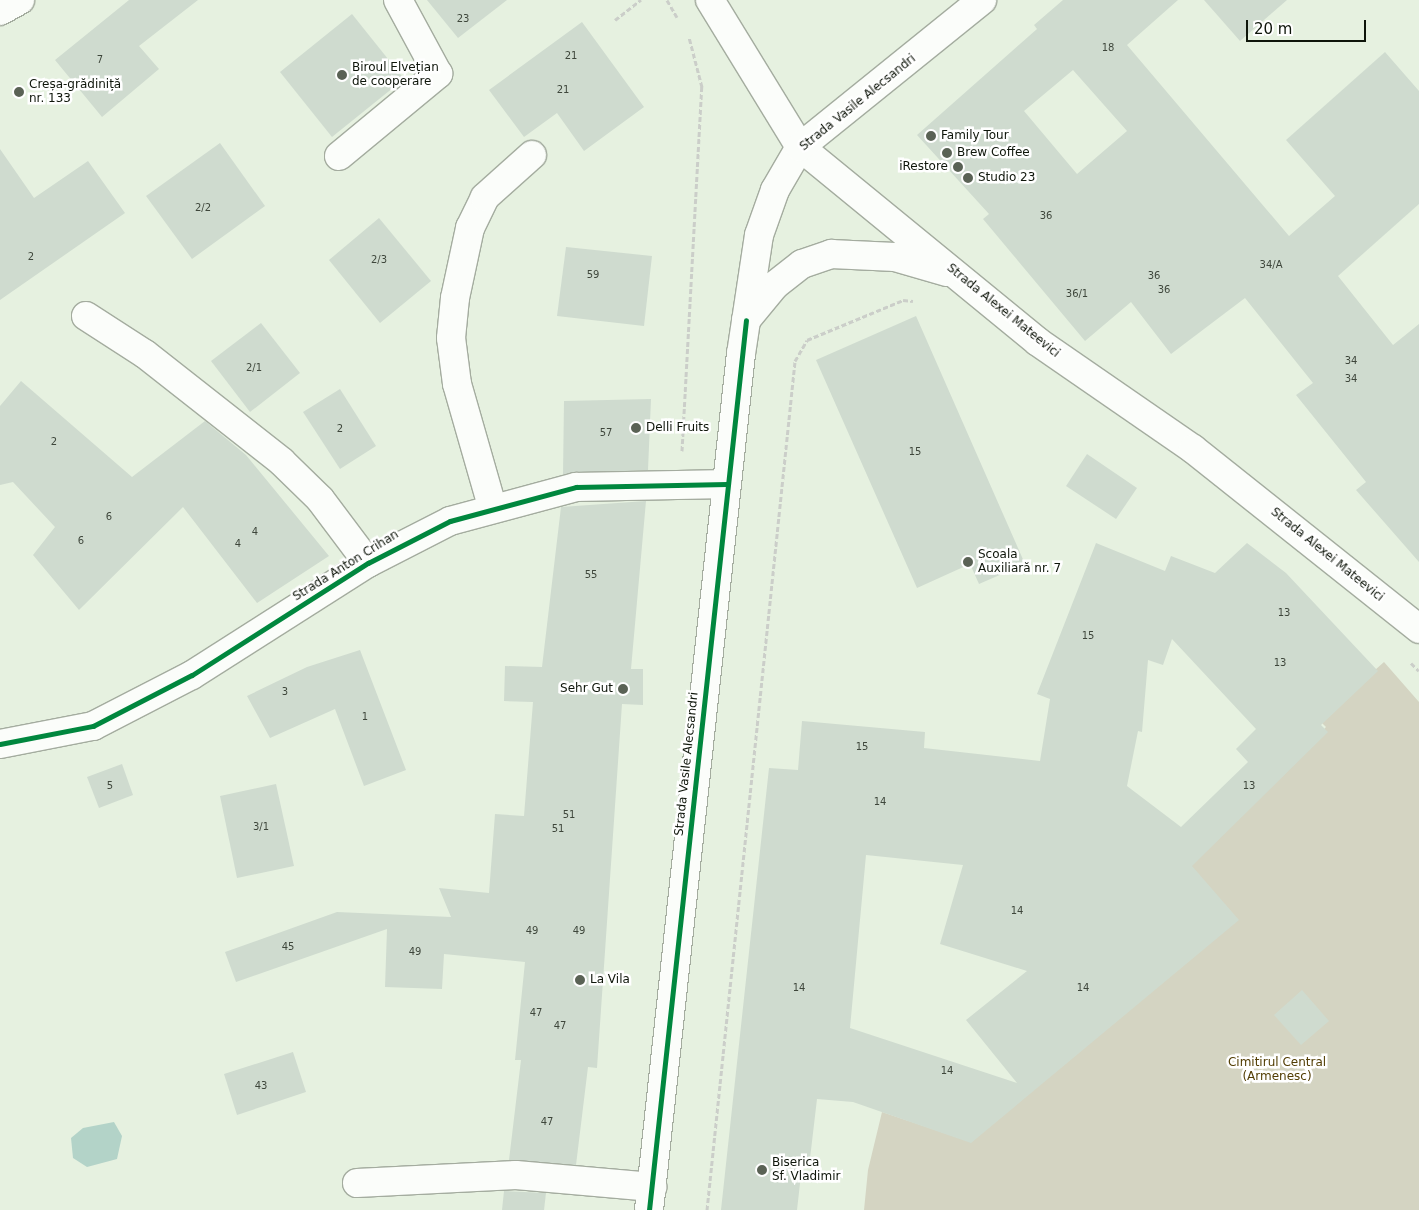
<!DOCTYPE html>
<html>
<head>
<meta charset="utf-8">
<style>
  body { margin:0 }
  #map { position:relative; width:1419px; height:1210px; overflow:hidden; background:#e6f1e0; font-family:"DejaVu Sans",sans-serif }
  div>[style] { position:absolute }
  .green>* { inset:0; background:#d4d4c2 }
  .water>* { inset:0; background:#b3d3c8 }
  .building>* { inset:0; background:#cfdbcf }
  .path>* { height:3px; margin-top:-1.5px; transform-origin:0; background:repeating-linear-gradient(90deg,#cbcec9 0 5px,transparent 0 7.5px) }
  .roads { filter:drop-shadow(1px 0 #a4ac9f) drop-shadow(-1px 0 #a4ac9f) drop-shadow(0 1px #a4ac9f) drop-shadow(0 -1px #a4ac9f) }
  .minor>* { height:28px; margin:-14px; padding:0 14px; transform-origin:14px; border-radius:14px; background:#fbfdfa }
  .major>* { height:28px; margin:-14px; padding:0 14px; transform-origin:14px; border-radius:14px; background:#fbfdfa }
  .cycleway>* { height:5px; margin:-2.5px; padding:0 2.5px; transform-origin:2.5px; border-radius:2.5px; background:#00873e }
  .dots>* { width:14px; height:14px; translate:-50% -50%; box-sizing:border-box; border:2px solid #fff; border-radius:50% }
  span { translate:-50% -50%; white-space:nowrap; text-align:center; line-height:1.15; -webkit-text-stroke:5px #fff; paint-order:stroke }
  .number-label { font-size:10px; color:#3e463b }
  .number-label span { -webkit-text-stroke-width:0 }
  .poi-label { font-size:12px; color:#0e150a }
  .left { translate:0 -50%; text-align:left }
  .right { translate:-100% -50%; text-align:right }
  .street-label { font-size:12px; color:#0e150a }
  .park-label { font-size:12px; color:#523d03 }
  .scale { position:absolute; left:1246px; top:20px; width:120px; height:22px; box-sizing:border-box; border:2px solid #0e150a; border-top:0; padding-left:6px; font-size:15px; line-height:18px; white-space:nowrap; color:#0e150a; -webkit-text-stroke:4px #fff; paint-order:stroke }
</style>
</head>
<body>
<div id="map">
  <div class="green">
    <i style="clip-path:polygon(1384px 662px,1419px 702px,1419px 1210px,864px 1210px,868px 1170px,882px 1112px,971px 1142px,1182px 875px,1326px 727px,1319px 720px)"></i>
  </div>
  <div class="water">
    <i style="clip-path:polygon(114px 1122px,122px 1136px,117px 1159px,87px 1167px,73px 1158px,71px 1138px,83px 1128px)"></i>
  </div>
  <div class="building">
    <i style="clip-path:polygon(129px 0,198px 0,139px 46px,159px 69px,102px 117px,55px 60px)"></i>
    <i style="clip-path:polygon(427px 0,507px 0,458px 38px)"></i>
    <i style="clip-path:polygon(evenodd,1063px 0,1178px 0,1127px 45px,1289px 236px,1335px 196px,1286px 140px,1385px 52px,1419px 91px,1419px 204px,1338px 276px,1393px 345px,1419px 324px,1419px 562px,1356px 490px,1366px 482px,1296px 395px,1313px 383px,1245px 298px,1171px 354px,1131px 302px,1085px 341px,983px 219px,989px 214px,917px 135px,1037px 29px,1034px 25px,1063px 0,1073px 70px,1127px 131px,1077px 174px,1024px 111px,1073px 70px)"></i>
    <i style="clip-path:polygon(1204px 0,1287px 0,1240px 41px)"></i>
    <i style="clip-path:polygon(352px 14px,404px 79px,332px 137px,280px 72px)"></i>
    <i style="clip-path:polygon(582px 22px,644px 107px,584px 151px,557px 113px,524px 137px,489px 90px)"></i>
    <i style="clip-path:polygon(220px 143px,265px 206px,192px 259px,146px 196px)"></i>
    <i style="clip-path:polygon(0 149px,34px 198px,88px 161px,125px 213px,0 300px)"></i>
    <i style="clip-path:polygon(379px 218px,431px 281px,380px 323px,329px 260px)"></i>
    <i style="clip-path:polygon(566px 247px,652px 256px,644px 326px,557px 316px)"></i>
    <i style="clip-path:polygon(916px 316px,1025px 564px,979px 584px,970px 564px,917px 588px,816px 360px)"></i>
    <i style="clip-path:polygon(261px 323px,300px 373px,250px 412px,211px 361px)"></i>
    <i style="clip-path:polygon(21px 381px,132px 477px,205px 421px,246px 455px,329px 556px,257px 603px,183px 507px,79px 610px,33px 555px,55px 527px,13px 482px,0 485px,0 406px)"></i>
    <i style="clip-path:polygon(340px 389px,376px 446px,340px 469px,303px 412px)"></i>
    <i style="clip-path:polygon(651px 399px,648px 470px,563px 474px,564px 401px)"></i>
    <i style="clip-path:polygon(1087px 454px,1137px 488px,1116px 519px,1066px 486px)"></i>
    <i style="clip-path:polygon(646px 501px,631px 669px,643px 669px,643px 705px,622px 704px,597px 1068px,588px 1067px,576px 1165px,509px 1160px,521px 1060px,515px 1060px,525px 962px,444px 954px,442px 989px,385px 987px,387px 929px,236px 982px,225px 952px,337px 912px,451px 917px,439px 888px,489px 893px,495px 814px,524px 816px,533px 702px,504px 701px,505px 666px,542px 667px,561px 507px)"></i>
    <i style="clip-path:polygon(evenodd,1096px 543px,1165px 571px,1171px 556px,1215px 573px,1247px 543px,1286px 573px,1378px 671px,1321px 725px,1328px 732px,1192px 866px,1239px 920px,971px 1143px,853px 1102px,817px 1099px,809px 1167px,802px 1166px,797px 1210px,721px 1210px,769px 768px,798px 770px,802px 721px,925px 732px,924px 748px,1040px 761px,1050px 699px,1037px 694px,1096px 543px,1172px 639px,1256px 729px,1236px 749px,1248px 762px,1181px 827px,1127px 786px,1138px 731px,1142px 732px,1148px 660px,1163px 665px,1172px 639px,1096px 543px,866px 855px,963px 865px,940px 944px,1027px 971px,966px 1020px,1017px 1083px,850px 1028px,866px 855px)"></i>
    <i style="clip-path:polygon(360px 650px,406px 770px,364px 786px,335px 709px,270px 738px,247px 696px,307px 667px)"></i>
    <i style="clip-path:polygon(122px 764px,133px 795px,99px 808px,87px 777px)"></i>
    <i style="clip-path:polygon(276px 784px,294px 866px,237px 878px,220px 796px)"></i>
    <i style="clip-path:polygon(1302px 990px,1329px 1021px,1301px 1045px,1274px 1015px)"></i>
    <i style="clip-path:polygon(293px 1052px,306px 1092px,237px 1115px,224px 1074px)"></i>
    <i style="clip-path:polygon(504px 1191px,546px 1193px,544px 1210px,502px 1210px)"></i>
  </div>
  <div class="path">
    <i style="left:667px;top:0;width:20px;rotate:60deg"></i>
    <i style="left:615px;top:20px;width:33px;rotate:-38deg"></i>
    <i style="left:682px;top:451px;width:365px;rotate:-86.9deg"></i>
    <i style="left:702px;top:87px;width:52px;rotate:-104.6deg"></i>
    <i style="left:1411px;top:663px;width:11px;rotate:45deg"></i>
    <i style="left:707px;top:1210px;width:854px;rotate:-84.08deg"></i>
    <i style="left:795px;top:361px;width:24px;rotate:-60deg"></i>
    <i style="left:807px;top:340px;width:104px;rotate:-22.6deg"></i>
    <i style="left:903px;top:300px;width:10px;rotate:6deg"></i>
  </div>
  <div class="roads">
    <div class="minor">
      <i style="left:0;top:11px;width:23px;rotate:-29deg"></i>
      <i style="left:339px;top:156px;width:129px;rotate:-39.6deg"></i>
      <i style="left:438px;top:74px;width:84px;rotate:-118.4deg"></i>
      <i style="left:86px;top:316px;width:70px;rotate:32.8deg"></i>
      <i style="left:145px;top:354px;width:174px;rotate:38.2deg"></i>
      <i style="left:282px;top:462px;width:53px;rotate:44.2deg"></i>
      <i style="left:320px;top:499px;width:80px;rotate:53.1deg"></i>
      <i style="left:492px;top:506px;width:127px;rotate:-106deg"></i>
      <i style="left:457px;top:384px;width:46px;rotate:-97.4deg"></i>
      <i style="left:451px;top:338px;width:40px;rotate:-84.3deg"></i>
      <i style="left:455px;top:298px;width:72px;rotate:-77.9deg"></i>
      <i style="left:470px;top:228px;width:34px;rotate:-64deg"></i>
      <i style="left:485px;top:197px;width:63px;rotate:-41.8deg"></i>
      <i style="left:0;top:744px;width:95px;rotate:-11deg"></i>
      <i style="left:93px;top:726px;width:111px;rotate:-27.3deg"></i>
      <i style="left:192px;top:675px;width:209px;rotate:-32.5deg"></i>
      <i style="left:368px;top:563px;width:92px;rotate:-27.1deg"></i>
      <i style="left:450px;top:521px;width:131px;rotate:-15.1deg"></i>
      <i style="left:576px;top:487px;width:151px;rotate:-1.1deg"></i>
      <i style="left:357px;top:1183px;width:159px;rotate:-2.9deg"></i>
      <i style="left:516px;top:1175px;width:137px;rotate:5deg"></i>
    </div>
    <div class="major">
      <i style="left:710px;top:0;width:172px;rotate:58.5deg"></i>
      <i style="left:800px;top:147px;width:308px;rotate:39.3deg"></i>
      <i style="left:1038px;top:342px;width:188px;rotate:34.6deg"></i>
      <i style="left:1193px;top:449px;width:289px;rotate:38.5deg"></i>
      <i style="left:746px;top:320px;width:45px;rotate:-50.4deg"></i>
      <i style="left:775px;top:285px;width:34px;rotate:-38deg"></i>
      <i style="left:802px;top:264px;width:31px;rotate:-19deg"></i>
      <i style="left:831px;top:254px;width:64px;rotate:2.7deg"></i>
      <i style="left:895px;top:257px;width:54px;rotate:16.1deg"></i>
      <i style="left:649px;top:1210px;width:861px;rotate:-83.87deg"></i>
      <i style="left:741px;top:354px;width:120px;rotate:-81.4deg"></i>
      <i style="left:759px;top:235px;width:48px;rotate:-70.4deg"></i>
      <i style="left:775px;top:190px;width:50px;rotate:-59.8deg"></i>
      <i style="left:800px;top:147px;width:234px;rotate:-38.9deg"></i>
    </div>
  </div>
  <div class="cycleway">
    <i style="left:0;top:744px;width:95px;rotate:-11deg"></i>
    <i style="left:93px;top:726px;width:111px;rotate:-27.3deg"></i>
    <i style="left:192px;top:675px;width:209px;rotate:-32.5deg"></i>
    <i style="left:368px;top:563px;width:92px;rotate:-27.1deg"></i>
    <i style="left:450px;top:521px;width:131px;rotate:-15.1deg"></i>
    <i style="left:576px;top:487px;width:151px;rotate:-1.1deg"></i>
    <i style="left:649px;top:1210px;width:895px;rotate:-83.78deg"></i>
  </div>
  <div class="dots">
    <i style="left:342px;top:75px;background:#5a6255"></i>
    <i style="left:19px;top:92px;background:#5a6255"></i>
    <i style="left:931px;top:136px;background:#5a6255"></i>
    <i style="left:947px;top:153px;background:#5a6255"></i>
    <i style="left:958px;top:167px;background:#5a6255"></i>
    <i style="left:968px;top:178px;background:#5a6255"></i>
    <i style="left:636px;top:428px;background:#5a6255"></i>
    <i style="left:968px;top:562px;background:#5a6255"></i>
    <i style="left:623px;top:689px;background:#5a6255"></i>
    <i style="left:580px;top:980px;background:#5a6255"></i>
    <i style="left:762px;top:1170px;background:#5a6255"></i>
  </div>
  <div class="number-label">
    <span style="left:463px;top:19px">23</span>
    <span style="left:1108px;top:48px">18</span>
    <span style="left:571px;top:56px">21</span>
    <span style="left:100px;top:60px">7</span>
    <span style="left:563px;top:90px">21</span>
    <span style="left:203px;top:208px">2/2</span>
    <span style="left:1046px;top:216px">36</span>
    <span style="left:31px;top:257px">2</span>
    <span style="left:379px;top:260px">2/3</span>
    <span style="left:1271px;top:265px">34/A</span>
    <span style="left:593px;top:275px">59</span>
    <span style="left:1154px;top:276px">36</span>
    <span style="left:1164px;top:290px">36</span>
    <span style="left:1077px;top:294px">36/1</span>
    <span style="left:1351px;top:361px">34</span>
    <span style="left:254px;top:368px">2/1</span>
    <span style="left:1351px;top:379px">34</span>
    <span style="left:340px;top:429px">2</span>
    <span style="left:606px;top:433px">57</span>
    <span style="left:54px;top:442px">2</span>
    <span style="left:915px;top:452px">15</span>
    <span style="left:109px;top:517px">6</span>
    <span style="left:255px;top:532px">4</span>
    <span style="left:81px;top:541px">6</span>
    <span style="left:238px;top:544px">4</span>
    <span style="left:591px;top:575px">55</span>
    <span style="left:1284px;top:613px">13</span>
    <span style="left:1088px;top:636px">15</span>
    <span style="left:1280px;top:663px">13</span>
    <span style="left:285px;top:692px">3</span>
    <span style="left:365px;top:717px">1</span>
    <span style="left:862px;top:747px">15</span>
    <span style="left:110px;top:786px">5</span>
    <span style="left:1249px;top:786px">13</span>
    <span style="left:880px;top:802px">14</span>
    <span style="left:569px;top:815px">51</span>
    <span style="left:261px;top:827px">3/1</span>
    <span style="left:558px;top:829px">51</span>
    <span style="left:1017px;top:911px">14</span>
    <span style="left:532px;top:931px">49</span>
    <span style="left:579px;top:931px">49</span>
    <span style="left:288px;top:947px">45</span>
    <span style="left:415px;top:952px">49</span>
    <span style="left:799px;top:988px">14</span>
    <span style="left:1083px;top:988px">14</span>
    <span style="left:536px;top:1013px">47</span>
    <span style="left:560px;top:1026px">47</span>
    <span style="left:947px;top:1071px">14</span>
    <span style="left:261px;top:1086px">43</span>
    <span style="left:547px;top:1122px">47</span>
  </div>
  <div class="poi-label">
    <span class="left" style="left:352px;top:75px">Biroul Elvețian<br>de cooperare</span>
    <span class="left" style="left:29px;top:92px">Creșa-grădiniță<br>nr. 133</span>
    <span class="left" style="left:941px;top:136px">Family Tour</span>
    <span class="left" style="left:957px;top:153px">Brew Coffee</span>
    <span class="right" style="left:948px;top:167px">iRestore</span>
    <span class="left" style="left:978px;top:178px">Studio 23</span>
    <span class="left" style="left:646px;top:428px">Delli Fruits</span>
    <span class="left" style="left:978px;top:562px">Școala<br>Auxiliară nr. 7</span>
    <span class="right" style="left:613px;top:689px">Sehr Gut</span>
    <span class="left" style="left:590px;top:980px">La Vila</span>
    <span class="left" style="left:772px;top:1170px">Biserica<br>Sf. Vladimir</span>
  </div>
  <div class="street-label">
    <span style="left:858px;top:103px;rotate:-39deg">Strada Vasile Alecsandri</span>
    <span style="left:1003px;top:311px;rotate:39deg">Strada Alexei Mateevici</span>
    <span style="left:1327px;top:555px;rotate:39deg">Strada Alexei Mateevici</span>
    <span style="left:346px;top:566px;rotate:-32deg">Strada Anton Crihan</span>
    <span style="left:687px;top:764px;rotate:-84deg">Strada Vasile Alecsandri</span>
  </div>
  <div class="park-label">
    <span style="left:1277px;top:1070px">Cimitirul Central<br>(Armenesc)</span>
  </div>
  <div class="scale">20 m</div>
</div>
</body>
</html>
